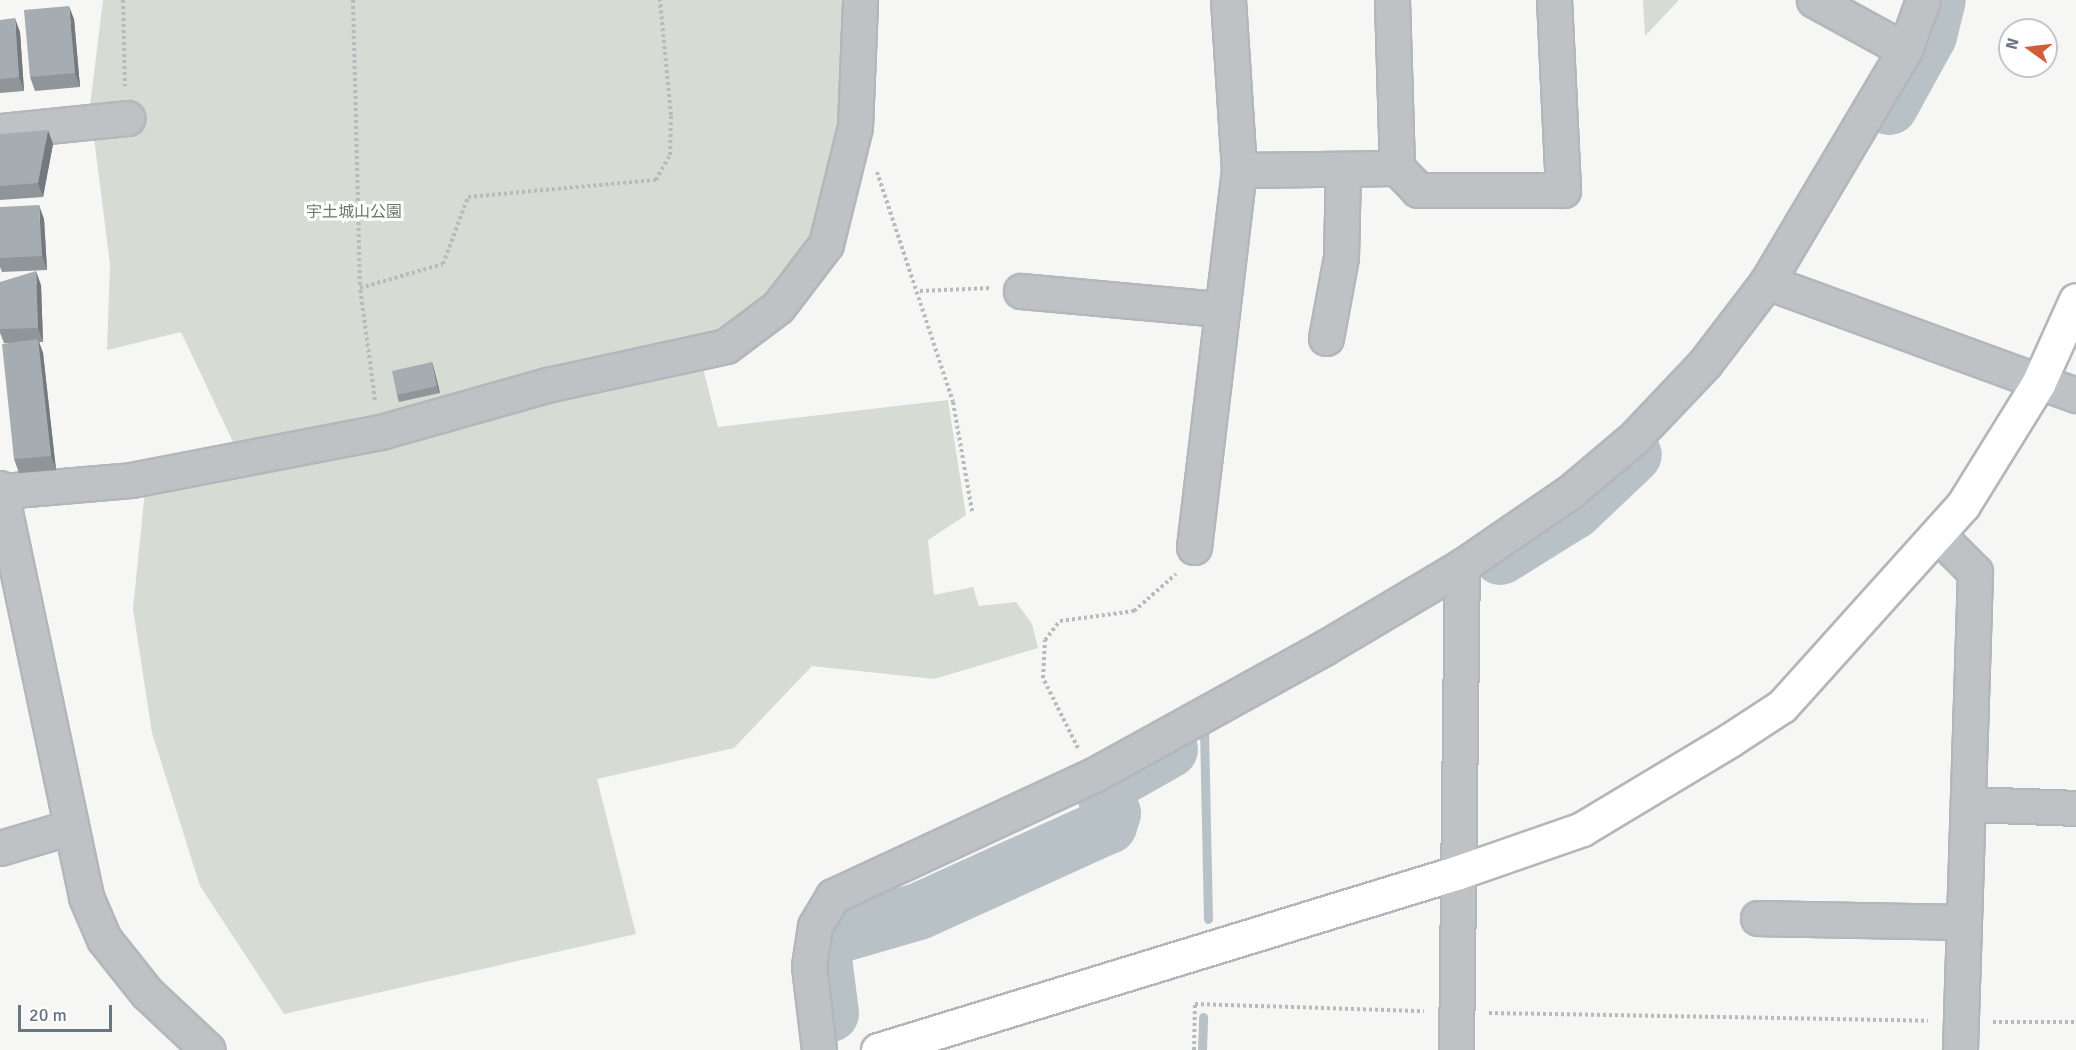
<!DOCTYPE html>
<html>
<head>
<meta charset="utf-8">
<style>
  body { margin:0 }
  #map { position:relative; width:2076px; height:1050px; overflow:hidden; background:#f6f6f4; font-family:Signika,"Noto Sans JP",sans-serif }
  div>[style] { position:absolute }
  .green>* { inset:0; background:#d6dbd3 }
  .stream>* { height:9px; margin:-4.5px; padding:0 4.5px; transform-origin:4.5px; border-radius:4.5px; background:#b8c2c6 }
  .river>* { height:57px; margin:-28.5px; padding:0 28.5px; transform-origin:28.5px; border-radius:28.5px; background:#b8c2c6 }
  .path>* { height:4px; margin-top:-2px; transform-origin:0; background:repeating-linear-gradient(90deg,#b8bbbd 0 3px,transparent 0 6px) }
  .roads { filter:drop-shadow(2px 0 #b3b7bb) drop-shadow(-2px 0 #b3b7bb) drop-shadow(0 2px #b3b7bb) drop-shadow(0 -2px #b3b7bb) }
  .street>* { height:33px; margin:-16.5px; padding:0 16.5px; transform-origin:16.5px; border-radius:16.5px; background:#bec2c5 }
  .secondary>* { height:33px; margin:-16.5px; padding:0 16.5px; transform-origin:16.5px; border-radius:16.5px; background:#fff }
  .wall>* { inset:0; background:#8f9599 }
  .shaded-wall>* { inset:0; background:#74797d }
  .building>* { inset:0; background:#a6adb2 }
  span { translate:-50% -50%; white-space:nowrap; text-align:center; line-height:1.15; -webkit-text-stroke:6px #fff; paint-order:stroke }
  .park-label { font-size:16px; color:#6a7967 }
  .north { position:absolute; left:1998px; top:18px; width:60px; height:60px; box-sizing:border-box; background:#fff; border:2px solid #c3c8cd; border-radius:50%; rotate:285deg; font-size:16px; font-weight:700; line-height:24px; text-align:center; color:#697682 }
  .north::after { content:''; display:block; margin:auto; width:21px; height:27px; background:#d15d39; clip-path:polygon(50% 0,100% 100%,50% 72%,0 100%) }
  .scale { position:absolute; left:18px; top:1005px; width:94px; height:27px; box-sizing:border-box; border:3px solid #697682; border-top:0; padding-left:8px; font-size:18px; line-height:21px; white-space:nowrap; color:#697682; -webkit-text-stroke:4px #fff; paint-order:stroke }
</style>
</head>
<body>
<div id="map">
  <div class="green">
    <i style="clip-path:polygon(103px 0,849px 0,840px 111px,815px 241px,764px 300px,698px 343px,389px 420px,235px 446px,181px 332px,107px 350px,110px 264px,90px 106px)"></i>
    <i style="clip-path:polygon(1643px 0,1679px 0,1645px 36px)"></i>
    <i style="clip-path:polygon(703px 368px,718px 427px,948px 400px,966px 515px,928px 540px,934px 595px,973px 587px,979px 606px,1016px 602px,1032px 624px,1038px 648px,934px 679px,812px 666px,734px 748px,597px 779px,636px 934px,284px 1014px,200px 886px,152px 733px,133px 609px,145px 491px)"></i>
  </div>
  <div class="stream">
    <i style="left:1204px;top:729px;width:190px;rotate:88.8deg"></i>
    <i style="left:1202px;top:1050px;width:33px;rotate:-88deg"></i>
  </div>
  <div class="river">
    <i style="left:1889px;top:106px;width:81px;rotate:-61.2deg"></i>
    <i style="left:1928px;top:35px;width:36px;rotate:-76deg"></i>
    <i style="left:1500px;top:556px;width:87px;rotate:-31.9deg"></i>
    <i style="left:1574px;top:510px;width:81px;rotate:-43.5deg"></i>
    <i style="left:830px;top:1013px;width:64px;rotate:-97.2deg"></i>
    <i style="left:822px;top:950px;width:20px;rotate:-49deg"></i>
    <i style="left:835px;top:935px;width:86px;rotate:-16.1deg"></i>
    <i style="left:918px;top:911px;width:209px;rotate:-24.4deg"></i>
    <i style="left:1108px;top:825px;width:13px;rotate:-72deg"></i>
    <i style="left:1112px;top:813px;width:28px;rotate:-111deg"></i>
    <i style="left:1102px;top:787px;width:77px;rotate:-29.6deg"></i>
  </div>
  <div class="path">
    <i style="left:123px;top:0;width:86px;rotate:88.7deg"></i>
    <i style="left:353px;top:0;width:288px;rotate:88.6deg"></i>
    <i style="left:877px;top:172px;width:242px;rotate:71.7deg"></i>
    <i style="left:953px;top:402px;width:111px;rotate:80.1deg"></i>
    <i style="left:920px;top:291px;width:70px;rotate:-2.5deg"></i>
    <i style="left:375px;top:400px;width:113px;rotate:-97.6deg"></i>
    <i style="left:360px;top:288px;width:86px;rotate:-16.1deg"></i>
    <i style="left:443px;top:264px;width:72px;rotate:-69.5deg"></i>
    <i style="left:468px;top:197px;width:189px;rotate:-5.2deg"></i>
    <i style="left:656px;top:180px;width:29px;rotate:-61deg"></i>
    <i style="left:670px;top:155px;width:40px;rotate:-88.6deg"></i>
    <i style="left:671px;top:115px;width:116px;rotate:-95.5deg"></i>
    <i style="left:1078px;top:748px;width:78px;rotate:-116.6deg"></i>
    <i style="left:1043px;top:678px;width:38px;rotate:-87deg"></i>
    <i style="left:1045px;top:640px;width:24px;rotate:-52deg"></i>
    <i style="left:1060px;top:621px;width:75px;rotate:-7.7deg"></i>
    <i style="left:1134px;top:611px;width:56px;rotate:-41.4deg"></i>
    <i style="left:1489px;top:1013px;width:439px;rotate:1deg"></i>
    <i style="left:1993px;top:1022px;width:83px"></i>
    <i style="left:1194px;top:1050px;width:46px;rotate:-88.8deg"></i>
    <i style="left:1195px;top:1004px;width:229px;rotate:1.8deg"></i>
  </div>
  <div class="roads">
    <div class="street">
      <i style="left:1392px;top:0;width:168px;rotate:88.3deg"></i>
      <i style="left:1814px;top:0;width:104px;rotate:28.8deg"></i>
      <i style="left:0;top:131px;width:128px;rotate:-5.8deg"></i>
      <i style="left:1239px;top:170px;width:158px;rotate:-0.7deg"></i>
      <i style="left:1397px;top:168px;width:30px;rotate:46deg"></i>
      <i style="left:1418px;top:190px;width:145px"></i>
      <i style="left:1563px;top:190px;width:190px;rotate:-92.7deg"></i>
      <i style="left:1767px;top:282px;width:329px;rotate:20.1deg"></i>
      <i style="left:1021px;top:291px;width:200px;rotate:5.2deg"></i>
      <i style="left:1326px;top:338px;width:82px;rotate:-79.5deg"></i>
      <i style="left:1341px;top:257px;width:88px;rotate:-88.7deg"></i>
      <i style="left:0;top:488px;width:418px;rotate:78.1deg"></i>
      <i style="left:86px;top:897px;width:46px;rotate:66.8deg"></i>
      <i style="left:104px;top:939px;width:69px;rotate:51.5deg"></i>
      <i style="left:147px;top:993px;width:83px;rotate:43.1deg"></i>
      <i style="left:3px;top:491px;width:128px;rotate:-4.9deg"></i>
      <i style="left:131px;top:480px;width:255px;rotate:-10.9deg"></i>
      <i style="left:381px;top:432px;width:173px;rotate:-15.8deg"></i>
      <i style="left:547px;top:385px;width:183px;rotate:-12.3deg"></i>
      <i style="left:726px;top:346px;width:65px;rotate:-36.9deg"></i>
      <i style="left:778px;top:307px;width:79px;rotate:-52.7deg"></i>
      <i style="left:826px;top:244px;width:121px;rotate:-76.1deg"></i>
      <i style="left:855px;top:127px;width:127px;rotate:-87.7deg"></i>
      <i style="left:1938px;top:535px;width:52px;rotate:45deg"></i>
      <i style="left:1975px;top:572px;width:478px;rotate:91.8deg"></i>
      <i style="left:1194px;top:547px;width:380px;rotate:-83.2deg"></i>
      <i style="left:1239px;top:170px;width:170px;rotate:-93.7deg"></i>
      <i style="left:1969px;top:804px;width:107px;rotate:2.1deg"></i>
      <i style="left:0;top:848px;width:74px;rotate:-16.5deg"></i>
      <i style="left:1758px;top:918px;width:203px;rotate:1.1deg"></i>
      <i style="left:819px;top:1050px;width:85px;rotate:-96.8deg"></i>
      <i style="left:809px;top:966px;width:40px;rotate:-81.5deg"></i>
      <i style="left:815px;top:926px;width:35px;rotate:-59deg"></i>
      <i style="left:833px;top:896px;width:285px;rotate:-24.9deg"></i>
      <i style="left:1092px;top:776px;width:265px;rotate:-28.9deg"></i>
      <i style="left:1324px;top:648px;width:161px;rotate:-30.7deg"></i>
      <i style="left:1462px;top:566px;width:131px;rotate:-34.4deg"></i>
      <i style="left:1570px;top:492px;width:82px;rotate:-40.1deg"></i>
      <i style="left:1633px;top:439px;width:105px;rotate:-46.5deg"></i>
      <i style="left:1705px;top:363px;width:102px;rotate:-52.6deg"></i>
      <i style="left:1767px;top:282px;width:270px;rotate:-59.3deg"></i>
      <i style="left:1905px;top:50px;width:53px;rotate:-70.2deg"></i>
      <i style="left:1456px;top:1050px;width:484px;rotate:-89.3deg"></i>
    </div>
    <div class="secondary">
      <i style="left:878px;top:1050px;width:604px;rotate:-17.03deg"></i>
      <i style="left:1456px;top:873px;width:133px;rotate:-19.2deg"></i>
      <i style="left:1582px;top:829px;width:173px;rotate:-31deg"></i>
      <i style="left:1730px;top:740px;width:62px;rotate:-33.2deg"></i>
      <i style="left:1782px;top:706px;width:270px;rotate:-48deg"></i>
      <i style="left:1963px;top:505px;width:142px;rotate:-58.2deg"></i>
      <i style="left:2038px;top:384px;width:92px;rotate:-65.7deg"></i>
    </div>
  </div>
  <div class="wall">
    <i style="clip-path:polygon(74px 19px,80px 87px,35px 91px,30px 77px)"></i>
    <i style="clip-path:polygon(0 20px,20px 32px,24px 91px,0 93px)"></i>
    <i style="clip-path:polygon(0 134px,53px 144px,43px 197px,0 200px)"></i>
    <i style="clip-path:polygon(44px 219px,47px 270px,2px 272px,0 267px,0 258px)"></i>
    <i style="clip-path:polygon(0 282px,41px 285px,43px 342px,39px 342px,43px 353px,56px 470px,19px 473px,14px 459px,9px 343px,4px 343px,0 333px)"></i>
    <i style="clip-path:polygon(432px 362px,434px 369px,440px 393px,399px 402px,397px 395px)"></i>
  </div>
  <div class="shaded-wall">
    <i style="clip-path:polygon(69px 6px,74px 19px,80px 87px,75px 73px)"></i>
    <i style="clip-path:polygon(15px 18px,20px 32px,24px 91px,19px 77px)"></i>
    <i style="clip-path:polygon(48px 130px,53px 144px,43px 197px,38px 183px)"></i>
    <i style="clip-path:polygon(39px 205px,44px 219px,47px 270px,42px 256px)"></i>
    <i style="clip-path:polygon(36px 271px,41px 285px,43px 342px,38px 328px)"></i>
    <i style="clip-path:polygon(38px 339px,43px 353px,56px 470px,51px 456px)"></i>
    <i style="clip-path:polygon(432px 362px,434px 369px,440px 393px,437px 386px)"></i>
  </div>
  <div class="building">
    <i style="clip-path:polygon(69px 6px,75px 73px,30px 77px,24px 10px)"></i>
    <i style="clip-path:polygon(15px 18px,19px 77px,0 79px,0 20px)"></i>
    <i style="clip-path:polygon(48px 130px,38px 183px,0 186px,0 134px)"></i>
    <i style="clip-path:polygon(39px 205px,42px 256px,0 258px,0 207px)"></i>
    <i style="clip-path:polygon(36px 271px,38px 328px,0 329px,0 282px)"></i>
    <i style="clip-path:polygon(38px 339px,51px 456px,14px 459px,2px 344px)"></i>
    <i style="clip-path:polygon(432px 362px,437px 386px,397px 395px,392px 371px)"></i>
  </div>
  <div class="park-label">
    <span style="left:354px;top:212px">宇土城山公園</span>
  </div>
  <div class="north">N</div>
  <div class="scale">20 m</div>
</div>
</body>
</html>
